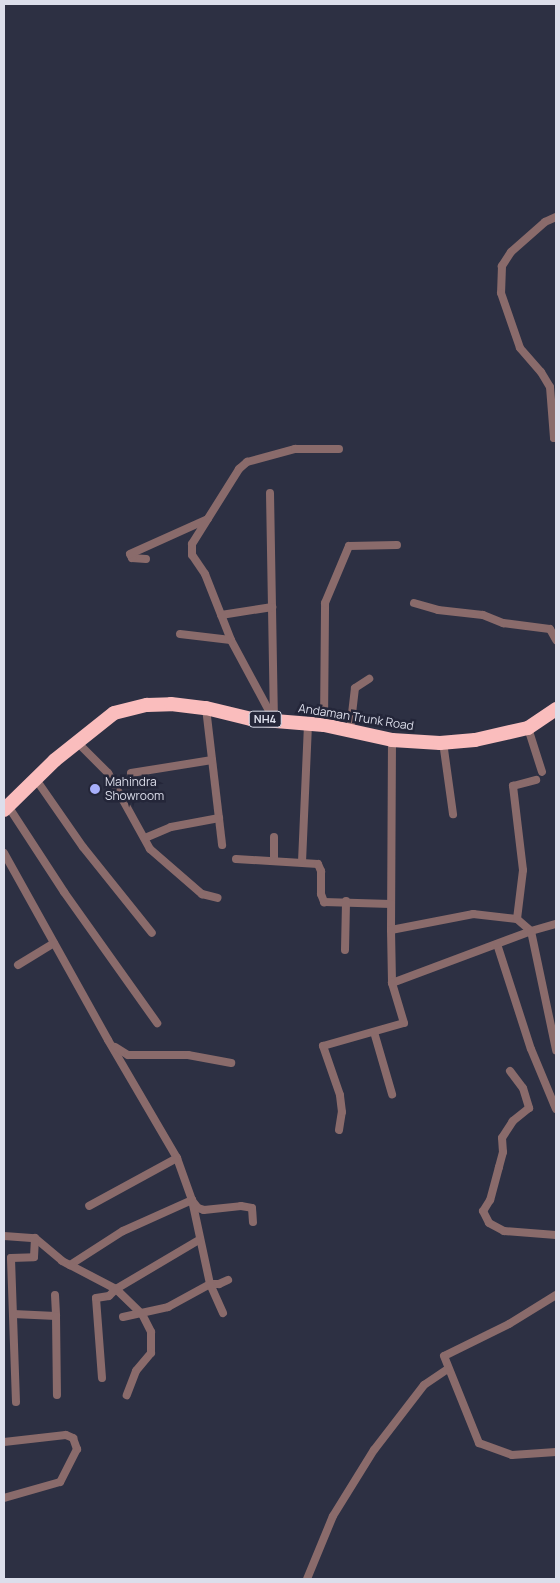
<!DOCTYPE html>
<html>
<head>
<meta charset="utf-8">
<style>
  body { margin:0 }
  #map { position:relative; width:560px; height:1583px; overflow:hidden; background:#2d3043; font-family:Manrope,sans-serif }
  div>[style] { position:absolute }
  .street>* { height:8px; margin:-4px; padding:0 4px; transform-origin:4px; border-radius:4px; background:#8a6b6b }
  .highway>* { height:14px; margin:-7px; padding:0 7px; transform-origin:7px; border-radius:7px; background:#fabdbd }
  .dots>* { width:14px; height:14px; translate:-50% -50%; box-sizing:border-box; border:2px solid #242639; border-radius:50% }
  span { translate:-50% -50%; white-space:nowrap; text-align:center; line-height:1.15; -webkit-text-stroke:5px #242639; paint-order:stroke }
  .shield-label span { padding:1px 4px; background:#242639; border:1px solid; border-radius:4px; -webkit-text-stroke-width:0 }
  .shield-label { font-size:11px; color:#dcdeeb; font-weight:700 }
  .street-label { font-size:12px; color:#dcdeeb }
  .poi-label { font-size:12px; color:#dcdeeb }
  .left { translate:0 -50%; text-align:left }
  .frame { position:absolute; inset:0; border:5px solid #dcdeeb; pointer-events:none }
</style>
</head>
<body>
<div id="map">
  <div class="street">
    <i style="left:556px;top:217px;width:12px;rotate:156deg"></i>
    <i style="left:545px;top:222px;width:45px;rotate:138.6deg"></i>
    <i style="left:511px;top:252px;width:17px;rotate:123deg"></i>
    <i style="left:502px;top:266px;width:27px;rotate:92deg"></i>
    <i style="left:501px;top:293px;width:58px;rotate:70.9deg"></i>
    <i style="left:520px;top:348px;width:32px;rotate:49deg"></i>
    <i style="left:541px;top:372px;width:17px;rotate:59deg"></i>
    <i style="left:550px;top:387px;width:51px;rotate:85.5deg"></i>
    <i style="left:554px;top:438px;width:2px"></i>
    <i style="left:270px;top:493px;width:225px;rotate:89deg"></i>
    <i style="left:146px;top:559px;width:14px;rotate:-176deg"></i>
    <i style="left:132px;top:558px;width:4px;rotate:-117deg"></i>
    <i style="left:130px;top:554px;width:85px;rotate:-24.2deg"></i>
    <i style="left:414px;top:603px;width:25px;rotate:16deg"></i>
    <i style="left:438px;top:610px;width:45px;rotate:6.3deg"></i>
    <i style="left:483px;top:615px;width:22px;rotate:22deg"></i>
    <i style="left:503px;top:623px;width:47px;rotate:7.3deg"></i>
    <i style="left:550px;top:629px;width:13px;rotate:61deg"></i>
    <i style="left:221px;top:615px;width:52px;rotate:-8.9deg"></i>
    <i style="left:180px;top:634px;width:51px;rotate:6.7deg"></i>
    <i style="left:206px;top:708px;width:138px;rotate:83.3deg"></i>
    <i style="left:274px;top:720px;width:91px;rotate:-118.3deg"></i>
    <i style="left:231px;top:640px;width:71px;rotate:-111.5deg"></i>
    <i style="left:205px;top:574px;width:23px;rotate:-124deg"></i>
    <i style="left:192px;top:555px;width:11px;rotate:-90deg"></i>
    <i style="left:192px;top:544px;width:89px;rotate:-57.9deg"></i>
    <i style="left:239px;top:469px;width:11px;rotate:-41deg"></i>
    <i style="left:247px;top:462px;width:50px;rotate:-15.2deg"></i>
    <i style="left:295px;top:449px;width:44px"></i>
    <i style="left:324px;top:725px;width:122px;rotate:-89.5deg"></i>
    <i style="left:325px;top:603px;width:62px;rotate:-67.2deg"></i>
    <i style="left:349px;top:546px;width:48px;rotate:-1.2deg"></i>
    <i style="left:528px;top:728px;width:46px;rotate:72.3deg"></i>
    <i style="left:350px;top:731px;width:43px;rotate:-83.4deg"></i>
    <i style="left:355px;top:688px;width:17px;rotate:-33deg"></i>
    <i style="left:392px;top:740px;width:190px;rotate:90.3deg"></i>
    <i style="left:391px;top:930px;width:84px;rotate:-11deg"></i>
    <i style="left:473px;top:914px;width:44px;rotate:6.5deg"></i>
    <i style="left:517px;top:919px;width:18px;rotate:41deg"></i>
    <i style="left:531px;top:931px;width:26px;rotate:-16deg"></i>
    <i style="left:77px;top:742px;width:44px;rotate:45deg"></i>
    <i style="left:108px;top:773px;width:87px;rotate:61.1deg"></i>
    <i style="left:150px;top:849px;width:69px;rotate:40.9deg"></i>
    <i style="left:202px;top:894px;width:16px;rotate:14deg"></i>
    <i style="left:443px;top:742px;width:73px;rotate:82.1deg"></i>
    <i style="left:131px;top:773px;width:82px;rotate:-9.1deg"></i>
    <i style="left:35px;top:778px;width:84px;rotate:55.2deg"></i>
    <i style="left:83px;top:847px;width:110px;rotate:51.3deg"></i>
    <i style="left:8px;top:806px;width:103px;rotate:56.9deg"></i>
    <i style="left:64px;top:892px;width:161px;rotate:54.6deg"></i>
    <i style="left:274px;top:837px;width:24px;rotate:90deg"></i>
    <i style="left:145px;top:838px;width:28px;rotate:-23deg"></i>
    <i style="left:171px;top:827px;width:49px;rotate:-10.6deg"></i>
    <i style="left:4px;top:853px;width:214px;rotate:60.9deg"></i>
    <i style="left:108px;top:1040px;width:137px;rotate:59.7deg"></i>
    <i style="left:177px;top:1158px;width:100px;rotate:151.4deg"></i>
    <i style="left:236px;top:859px;width:82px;rotate:3.5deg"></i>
    <i style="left:318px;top:864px;width:8px;rotate:67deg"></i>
    <i style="left:321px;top:871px;width:23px;rotate:90deg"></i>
    <i style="left:321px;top:894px;width:9px;rotate:69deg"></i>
    <i style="left:324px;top:902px;width:67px;rotate:1.7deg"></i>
    <i style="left:302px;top:862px;width:139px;rotate:-87.5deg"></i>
    <i style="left:517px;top:919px;width:49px;rotate:-83deg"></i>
    <i style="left:523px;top:870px;width:85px;rotate:-96.8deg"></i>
    <i style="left:513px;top:786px;width:24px;rotate:-15deg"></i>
    <i style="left:391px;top:930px;width:53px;rotate:88.9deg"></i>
    <i style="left:392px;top:983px;width:148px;rotate:-20.5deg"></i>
    <i style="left:531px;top:931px;width:122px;rotate:78.1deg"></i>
    <i style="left:497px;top:944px;width:110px;rotate:72.1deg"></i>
    <i style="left:531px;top:1049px;width:65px;rotate:67.4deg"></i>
    <i style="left:345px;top:950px;width:49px;rotate:-88.8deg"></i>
    <i style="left:18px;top:965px;width:42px;rotate:-31.4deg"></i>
    <i style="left:374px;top:1032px;width:65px;rotate:73.8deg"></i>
    <i style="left:115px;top:1047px;width:15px;rotate:32deg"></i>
    <i style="left:128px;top:1055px;width:60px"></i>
    <i style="left:188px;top:1055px;width:44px;rotate:10.5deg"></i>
    <i style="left:510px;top:1071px;width:21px;rotate:53deg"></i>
    <i style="left:523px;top:1088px;width:21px;rotate:73deg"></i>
    <i style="left:529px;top:1108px;width:21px;rotate:141deg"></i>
    <i style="left:513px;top:1121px;width:20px;rotate:123deg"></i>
    <i style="left:502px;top:1138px;width:14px;rotate:86deg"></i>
    <i style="left:503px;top:1152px;width:16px;rotate:105deg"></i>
    <i style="left:499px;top:1167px;width:34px;rotate:105deg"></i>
    <i style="left:490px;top:1200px;width:13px;rotate:122deg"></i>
    <i style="left:483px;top:1211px;width:13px;rotate:63deg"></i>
    <i style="left:489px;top:1223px;width:17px;rotate:28deg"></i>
    <i style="left:504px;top:1231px;width:52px;rotate:4.4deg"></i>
    <i style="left:339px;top:1130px;width:18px;rotate:-81deg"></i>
    <i style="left:342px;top:1112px;width:17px;rotate:-97deg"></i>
    <i style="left:340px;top:1095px;width:52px;rotate:-109.1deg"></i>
    <i style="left:323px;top:1046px;width:84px;rotate:-15.9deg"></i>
    <i style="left:404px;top:1023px;width:42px;rotate:-106.7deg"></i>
    <i style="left:194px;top:1203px;width:6px;rotate:51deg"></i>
    <i style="left:198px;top:1208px;width:6px;rotate:18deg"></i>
    <i style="left:204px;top:1210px;width:37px;rotate:-6deg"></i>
    <i style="left:241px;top:1206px;width:11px;rotate:10deg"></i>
    <i style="left:252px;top:1208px;width:14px;rotate:86deg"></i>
    <i style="left:4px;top:1236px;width:31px;rotate:4deg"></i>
    <i style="left:35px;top:1238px;width:35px;rotate:40deg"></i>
    <i style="left:62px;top:1261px;width:9px;rotate:27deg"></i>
    <i style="left:70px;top:1265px;width:63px;rotate:-32.7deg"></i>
    <i style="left:123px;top:1231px;width:76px;rotate:-24.2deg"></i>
    <i style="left:192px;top:1200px;width:45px;rotate:-109.7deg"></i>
    <i style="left:70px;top:1265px;width:52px;rotate:27.6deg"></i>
    <i style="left:116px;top:1289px;width:36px;rotate:44deg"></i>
    <i style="left:142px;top:1314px;width:20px;rotate:63deg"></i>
    <i style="left:151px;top:1332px;width:21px;rotate:90deg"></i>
    <i style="left:151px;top:1353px;width:23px;rotate:130deg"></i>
    <i style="left:136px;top:1371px;width:26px;rotate:111deg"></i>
    <i style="left:55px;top:1295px;width:21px;rotate:87deg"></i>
    <i style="left:556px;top:1295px;width:55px;rotate:148.3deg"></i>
    <i style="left:509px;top:1324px;width:72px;rotate:153.8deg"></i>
    <i style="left:444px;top:1356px;width:94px;rotate:68.1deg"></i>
    <i style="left:479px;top:1443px;width:35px;rotate:20deg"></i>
    <i style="left:512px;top:1455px;width:44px;rotate:-3.9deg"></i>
    <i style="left:223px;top:1313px;width:32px;rotate:-114deg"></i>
    <i style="left:210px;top:1284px;width:9px"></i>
    <i style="left:219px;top:1284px;width:10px;rotate:-24deg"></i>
    <i style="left:13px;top:1314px;width:43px;rotate:2.7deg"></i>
    <i style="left:56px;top:1316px;width:79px;rotate:89.3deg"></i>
    <i style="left:123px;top:1317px;width:46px;rotate:-12.5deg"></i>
    <i style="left:168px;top:1307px;width:48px;rotate:-28.7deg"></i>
    <i style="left:210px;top:1284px;width:86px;rotate:-102.1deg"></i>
    <i style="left:102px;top:1378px;width:80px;rotate:-94.3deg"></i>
    <i style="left:96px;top:1298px;width:13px;rotate:-9deg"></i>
    <i style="left:109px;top:1296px;width:10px;rotate:-45deg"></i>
    <i style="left:116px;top:1289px;width:96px;rotate:-30.6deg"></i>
    <i style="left:16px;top:1402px;width:144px;rotate:-92deg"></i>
    <i style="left:11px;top:1258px;width:23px;rotate:-2deg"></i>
    <i style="left:34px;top:1257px;width:19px;rotate:-87deg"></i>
    <i style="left:4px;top:1442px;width:62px;rotate:-6.4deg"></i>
    <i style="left:66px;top:1435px;width:8px;rotate:23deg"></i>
    <i style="left:73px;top:1438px;width:12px;rotate:70deg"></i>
    <i style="left:77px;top:1449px;width:37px;rotate:117deg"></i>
    <i style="left:60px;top:1482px;width:58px;rotate:164.1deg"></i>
    <i style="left:307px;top:1579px;width:68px;rotate:-67.6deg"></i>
    <i style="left:333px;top:1516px;width:78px;rotate:-58.2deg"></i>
    <i style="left:374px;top:1450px;width:82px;rotate:-52.4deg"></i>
    <i style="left:424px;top:1385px;width:29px;rotate:-34deg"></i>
  </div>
  <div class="highway">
    <i style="left:4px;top:810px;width:71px;rotate:-44.4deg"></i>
    <i style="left:55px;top:760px;width:75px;rotate:-38.5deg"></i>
    <i style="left:114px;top:713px;width:34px;rotate:-14deg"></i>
    <i style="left:147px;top:705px;width:24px;rotate:-2deg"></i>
    <i style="left:171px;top:704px;width:35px;rotate:7deg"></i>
    <i style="left:206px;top:708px;width:46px;rotate:13.7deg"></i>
    <i style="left:251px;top:719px;width:73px;rotate:4.7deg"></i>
    <i style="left:324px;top:725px;width:70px;rotate:12.4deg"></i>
    <i style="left:392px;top:740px;width:48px;rotate:3.6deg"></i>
    <i style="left:440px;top:743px;width:35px;rotate:-5deg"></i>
    <i style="left:475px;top:740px;width:54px;rotate:-12.8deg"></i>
    <i style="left:528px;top:728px;width:34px;rotate:-34deg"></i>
  </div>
  <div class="dots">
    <i style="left:95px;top:789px;background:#a8b0fc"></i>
  </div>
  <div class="shield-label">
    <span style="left:265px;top:719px">NH4</span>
  </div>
  <div class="street-label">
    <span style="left:356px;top:717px;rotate:9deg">Andaman Trunk Road</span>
  </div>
  <div class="poi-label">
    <span class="left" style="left:105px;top:789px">Mahindra<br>Showroom</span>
  </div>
  <div class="frame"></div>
</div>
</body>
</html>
